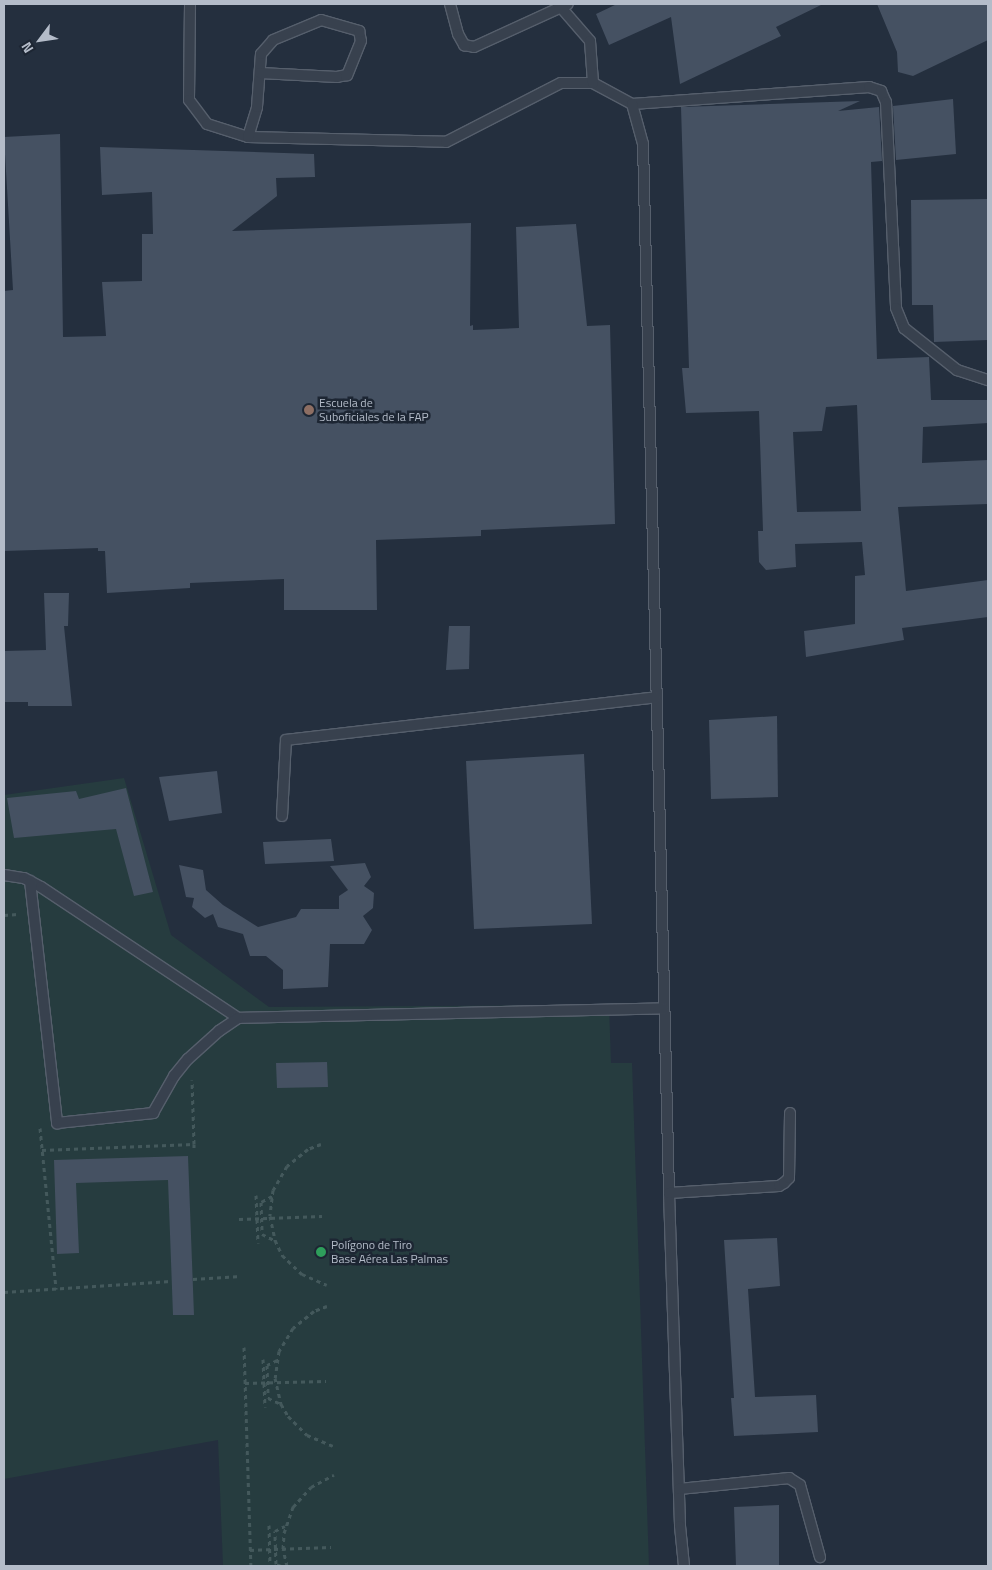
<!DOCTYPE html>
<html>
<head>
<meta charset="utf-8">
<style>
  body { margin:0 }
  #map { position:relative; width:992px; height:1570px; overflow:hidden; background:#242f3e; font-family:"Titillium Web",sans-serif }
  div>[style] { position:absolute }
  .green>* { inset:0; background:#263c3f }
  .building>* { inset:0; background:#455162 }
  .path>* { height:3px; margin-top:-1.5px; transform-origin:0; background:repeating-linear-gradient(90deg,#44595c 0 4px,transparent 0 8px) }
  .roads { filter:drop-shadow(1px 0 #565f6c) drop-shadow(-1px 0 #565f6c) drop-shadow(0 1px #565f6c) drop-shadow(0 -1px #565f6c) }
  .lane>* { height:10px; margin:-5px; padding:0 5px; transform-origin:5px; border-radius:5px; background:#38414e }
  .dots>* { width:14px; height:14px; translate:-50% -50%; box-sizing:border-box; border:2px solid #1d2633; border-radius:50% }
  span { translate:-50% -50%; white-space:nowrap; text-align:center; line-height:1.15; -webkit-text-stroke:5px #1d2633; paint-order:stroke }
  .poi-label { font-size:12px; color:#b4bcc9 }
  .left { translate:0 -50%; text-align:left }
  .frame { position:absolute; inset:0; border:5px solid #b4bcc9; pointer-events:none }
  .north { position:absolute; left:15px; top:15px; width:50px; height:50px; -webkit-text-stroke:4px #1d2633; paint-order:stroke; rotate:239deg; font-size:14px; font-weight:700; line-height:20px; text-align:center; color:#b4bcc9 }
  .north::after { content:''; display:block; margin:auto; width:18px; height:22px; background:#b4bcc9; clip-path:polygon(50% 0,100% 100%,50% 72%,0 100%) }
</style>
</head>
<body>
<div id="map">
  <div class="green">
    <i style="clip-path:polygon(124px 778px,171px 935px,269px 1007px,609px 1005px,611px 1063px,632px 1063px,649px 1566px,223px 1566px,218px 1440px,4px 1479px,4px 795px)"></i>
  </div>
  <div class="building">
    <i style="clip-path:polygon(617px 4px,823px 4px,776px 27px,781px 36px,680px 84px,671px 17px,609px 45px,596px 14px)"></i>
    <i style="clip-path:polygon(877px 4px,988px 4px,988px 40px,913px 76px,898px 72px,897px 52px)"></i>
    <i style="clip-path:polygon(953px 99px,956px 154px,896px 160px,893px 106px)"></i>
    <i style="clip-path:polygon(evenodd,860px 101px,838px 111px,879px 107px,882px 161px,871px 162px,877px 359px,929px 357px,931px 400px,988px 400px,988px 423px,923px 427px,922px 463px,988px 460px,988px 504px,898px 507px,906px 591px,988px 580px,988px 617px,902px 628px,904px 640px,806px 657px,804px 631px,855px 624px,855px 576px,865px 575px,862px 542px,795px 544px,796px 567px,766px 570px,759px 562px,758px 531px,763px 531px,759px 411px,686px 413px,682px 368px,689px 368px,681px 107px,860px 101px,857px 405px,861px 511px,797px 512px,793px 432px,822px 431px,826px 407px,857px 405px)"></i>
    <i style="clip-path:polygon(60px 134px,63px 337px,106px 336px,102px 282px,142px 281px,142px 234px,153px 234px,152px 192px,102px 195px,100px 147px,314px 154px,315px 177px,276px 178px,277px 196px,232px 231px,471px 223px,470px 326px,473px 325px,473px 330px,519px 328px,516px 227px,576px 224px,587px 326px,610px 325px,615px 524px,481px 530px,481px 536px,376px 540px,377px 610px,284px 610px,284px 579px,190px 583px,190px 588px,107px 593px,105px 551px,98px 551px,98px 548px,4px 551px,4px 291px,13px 290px,4px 137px)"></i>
    <i style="clip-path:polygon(988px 199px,988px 340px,934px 342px,933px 305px,912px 305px,911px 200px)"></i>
    <i style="clip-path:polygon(44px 593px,69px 593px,68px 626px,64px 626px,72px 706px,28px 706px,28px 702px,4px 702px,4px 651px,46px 650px)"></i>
    <i style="clip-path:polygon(449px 626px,470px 626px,469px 669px,446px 670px)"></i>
    <i style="clip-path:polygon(777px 716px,778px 797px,711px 799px,709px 720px)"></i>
    <i style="clip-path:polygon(584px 754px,592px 924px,474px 929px,466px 761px)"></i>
    <i style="clip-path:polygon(217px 771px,222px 813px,169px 821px,159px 777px)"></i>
    <i style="clip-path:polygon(126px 788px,153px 892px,134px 896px,116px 829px,14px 838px,7px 798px,76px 791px,79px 799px)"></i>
    <i style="clip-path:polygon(331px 839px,334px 861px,265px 864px,263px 842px)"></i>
    <i style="clip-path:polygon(365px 863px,371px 877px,364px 886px,374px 893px,373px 908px,363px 916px,372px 930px,364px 944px,330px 944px,328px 987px,283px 989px,283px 970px,266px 956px,250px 956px,243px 934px,218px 927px,213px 914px,205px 918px,192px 907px,194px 898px,186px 897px,179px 865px,203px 870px,206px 890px,223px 905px,258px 927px,296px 917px,301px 909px,339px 909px,339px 896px,348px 890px,330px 866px)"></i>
    <i style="clip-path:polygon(327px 1062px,328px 1087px,277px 1088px,276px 1063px)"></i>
    <i style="clip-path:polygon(188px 1156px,194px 1315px,173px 1315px,168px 1180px,76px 1183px,79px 1253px,57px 1254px,54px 1160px)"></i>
    <i style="clip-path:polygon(777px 1238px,780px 1286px,748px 1289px,755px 1397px,816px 1395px,818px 1432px,734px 1436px,731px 1398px,734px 1398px,724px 1240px)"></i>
    <i style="clip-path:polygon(779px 1505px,779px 1566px,736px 1566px,734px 1507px)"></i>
  </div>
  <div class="path">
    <i style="left:4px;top:915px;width:14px;rotate:-4deg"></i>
    <i style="left:40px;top:1128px;width:162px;rotate:84.3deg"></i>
    <i style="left:194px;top:1144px;width:6px;rotate:90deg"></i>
    <i style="left:321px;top:1144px;width:14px;rotate:159deg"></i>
    <i style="left:308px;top:1149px;width:27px;rotate:141deg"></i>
    <i style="left:287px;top:1166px;width:28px;rotate:120deg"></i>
    <i style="left:273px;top:1190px;width:26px;rotate:97deg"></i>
    <i style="left:270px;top:1216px;width:25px;rotate:78deg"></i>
    <i style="left:275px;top:1240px;width:17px;rotate:65deg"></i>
    <i style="left:282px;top:1255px;width:28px;rotate:44deg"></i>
    <i style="left:302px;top:1274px;width:27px;rotate:24deg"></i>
    <i style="left:42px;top:1150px;width:152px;rotate:-2.3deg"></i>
    <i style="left:194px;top:1144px;width:64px;rotate:-91.8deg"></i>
    <i style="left:256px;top:1195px;width:48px;rotate:87.6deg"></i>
    <i style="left:272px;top:1196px;width:13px;rotate:151deg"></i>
    <i style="left:261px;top:1202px;width:32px;rotate:88deg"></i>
    <i style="left:262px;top:1234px;width:13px;rotate:27deg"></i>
    <i style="left:239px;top:1219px;width:83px;rotate:-2.1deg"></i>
    <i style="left:193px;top:1279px;width:48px;rotate:-3.6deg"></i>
    <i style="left:4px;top:1292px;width:167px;rotate:-3.8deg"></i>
    <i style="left:327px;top:1306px;width:14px;rotate:159deg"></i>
    <i style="left:314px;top:1311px;width:27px;rotate:141deg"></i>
    <i style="left:293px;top:1328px;width:27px;rotate:121deg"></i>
    <i style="left:279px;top:1351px;width:27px;rotate:98deg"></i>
    <i style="left:275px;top:1378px;width:27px;rotate:77deg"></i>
    <i style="left:281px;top:1404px;width:14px;rotate:60deg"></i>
    <i style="left:288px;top:1416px;width:27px;rotate:45deg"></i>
    <i style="left:307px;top:1435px;width:28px;rotate:23deg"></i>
    <i style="left:244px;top:1347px;width:219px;rotate:88.2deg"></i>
    <i style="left:263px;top:1359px;width:48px;rotate:87.6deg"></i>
    <i style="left:277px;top:1360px;width:11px;rotate:153deg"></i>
    <i style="left:267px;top:1365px;width:33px;rotate:88deg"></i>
    <i style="left:268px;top:1398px;width:14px;rotate:25deg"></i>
    <i style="left:245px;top:1383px;width:81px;rotate:-1.4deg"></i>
    <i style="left:269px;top:1525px;width:41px;rotate:88.6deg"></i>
    <i style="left:250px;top:1550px;width:81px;rotate:-2.1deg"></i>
    <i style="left:281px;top:1566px;width:5px;rotate:-158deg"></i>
    <i style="left:276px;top:1564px;width:33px;rotate:-92deg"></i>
    <i style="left:275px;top:1531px;width:11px;rotate:-27deg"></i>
    <i style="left:287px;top:1566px;width:17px;rotate:-103deg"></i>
    <i style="left:283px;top:1549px;width:16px;rotate:-86deg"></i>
    <i style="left:284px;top:1533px;width:28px;rotate:-71deg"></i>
    <i style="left:293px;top:1507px;width:27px;rotate:-48deg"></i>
    <i style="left:311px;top:1487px;width:26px;rotate:-28deg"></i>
  </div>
  <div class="roads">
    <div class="lane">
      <i style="left:190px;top:4px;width:96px;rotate:90.6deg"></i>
      <i style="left:189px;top:100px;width:30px;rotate:53deg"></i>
      <i style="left:207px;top:124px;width:43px;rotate:17.6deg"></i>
      <i style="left:248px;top:137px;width:198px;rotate:1.4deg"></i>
      <i style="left:446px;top:142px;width:129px;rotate:-27.2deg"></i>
      <i style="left:561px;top:83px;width:32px"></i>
      <i style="left:593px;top:83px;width:44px;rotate:28.3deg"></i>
      <i style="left:632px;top:104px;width:238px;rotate:-4.1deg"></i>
      <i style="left:869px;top:87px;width:13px;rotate:18deg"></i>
      <i style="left:881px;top:91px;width:12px;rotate:66deg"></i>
      <i style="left:886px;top:102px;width:206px;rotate:87.2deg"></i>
      <i style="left:896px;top:308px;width:22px;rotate:68deg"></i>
      <i style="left:904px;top:328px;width:68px;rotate:38.4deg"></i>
      <i style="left:957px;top:370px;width:33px;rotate:18deg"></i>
      <i style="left:450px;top:4px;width:31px;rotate:75deg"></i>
      <i style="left:458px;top:34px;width:13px;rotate:61deg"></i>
      <i style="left:464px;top:45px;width:10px;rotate:11deg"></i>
      <i style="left:474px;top:47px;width:103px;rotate:-24.6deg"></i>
      <i style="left:558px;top:4px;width:49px;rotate:49.1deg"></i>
      <i style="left:590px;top:41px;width:42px;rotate:85.9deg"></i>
      <i style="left:632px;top:104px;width:41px;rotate:74.6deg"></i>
      <i style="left:643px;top:144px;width:1049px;rotate:88.58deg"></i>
      <i style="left:669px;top:1193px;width:333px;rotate:88.1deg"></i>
      <i style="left:680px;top:1526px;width:40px;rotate:84.3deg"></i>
      <i style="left:248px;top:137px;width:31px;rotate:-73deg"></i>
      <i style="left:257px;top:107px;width:53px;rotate:-85.7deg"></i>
      <i style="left:261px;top:54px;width:18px;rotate:-49deg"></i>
      <i style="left:273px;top:40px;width:52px;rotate:-22.6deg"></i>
      <i style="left:321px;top:20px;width:40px;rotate:16deg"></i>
      <i style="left:359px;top:31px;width:10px;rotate:79deg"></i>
      <i style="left:361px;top:41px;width:37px;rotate:112deg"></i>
      <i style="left:347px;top:75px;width:10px;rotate:169deg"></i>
      <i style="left:337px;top:77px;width:77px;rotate:-177deg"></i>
      <i style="left:282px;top:816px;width:76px;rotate:-87deg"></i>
      <i style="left:286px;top:740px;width:372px;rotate:-6.6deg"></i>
      <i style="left:4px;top:875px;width:20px;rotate:9deg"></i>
      <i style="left:24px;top:878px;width:19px;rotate:28deg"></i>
      <i style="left:41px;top:887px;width:237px;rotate:33.6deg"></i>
      <i style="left:238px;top:1018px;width:426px;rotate:-1.3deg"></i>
      <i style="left:30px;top:881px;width:244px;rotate:83.6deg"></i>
      <i style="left:57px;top:1123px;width:97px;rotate:-5.9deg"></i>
      <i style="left:153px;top:1113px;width:43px;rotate:-60.4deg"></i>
      <i style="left:174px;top:1076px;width:22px;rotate:-51deg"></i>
      <i style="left:188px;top:1059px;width:42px;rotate:-42.1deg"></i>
      <i style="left:219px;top:1031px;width:23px;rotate:-34deg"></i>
      <i style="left:669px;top:1193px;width:110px;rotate:-3.6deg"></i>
      <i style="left:779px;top:1186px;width:6px;rotate:-31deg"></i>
      <i style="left:784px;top:1183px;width:7px;rotate:-45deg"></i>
      <i style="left:789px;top:1178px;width:65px;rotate:-89.1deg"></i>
      <i style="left:679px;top:1489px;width:111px;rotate:-5.7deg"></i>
      <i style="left:789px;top:1478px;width:13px;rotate:32deg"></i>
      <i style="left:800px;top:1485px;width:75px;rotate:74.5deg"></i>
    </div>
  </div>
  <div class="dots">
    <i style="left:309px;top:410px;background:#8d6e63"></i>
    <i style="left:321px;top:1252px;background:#2e9e5b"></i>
  </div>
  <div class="poi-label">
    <span class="left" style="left:319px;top:410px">Escuela de<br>Suboficiales de la FAP</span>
    <span class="left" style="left:331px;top:1252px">Polígono de Tiro<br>Base Aérea Las Palmas</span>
  </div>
  <div class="frame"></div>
  <div class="north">N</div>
</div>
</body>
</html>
